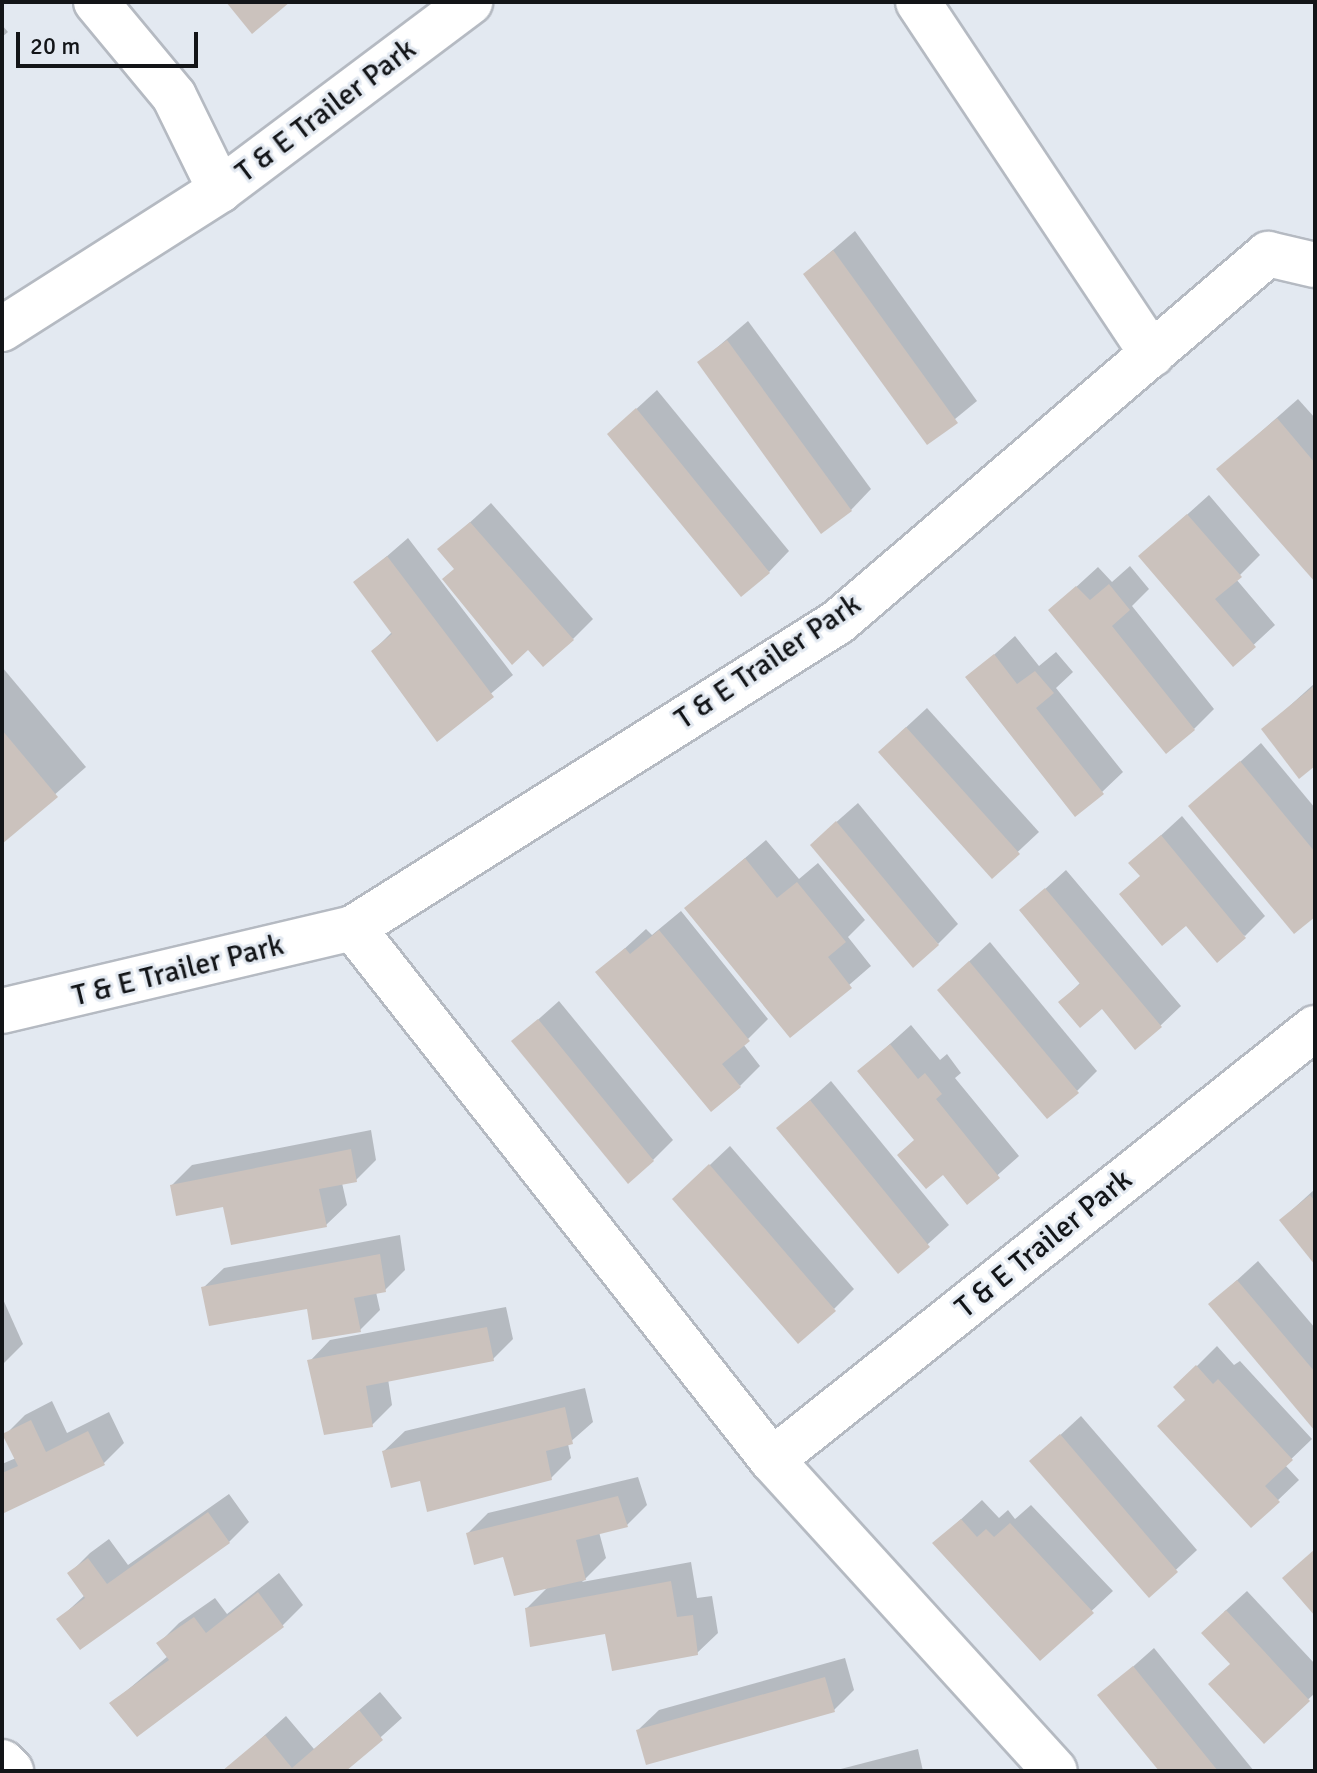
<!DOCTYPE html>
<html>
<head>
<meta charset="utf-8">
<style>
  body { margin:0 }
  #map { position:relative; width:1317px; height:1773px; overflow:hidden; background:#e3e9f1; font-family:Signika,sans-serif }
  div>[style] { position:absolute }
  .shadow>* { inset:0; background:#0003 }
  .building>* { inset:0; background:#cbc2bd }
  .roads { filter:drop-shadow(2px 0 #b5bac2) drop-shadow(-2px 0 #b5bac2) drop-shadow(0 2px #b5bac2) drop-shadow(0 -2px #b5bac2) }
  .street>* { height:44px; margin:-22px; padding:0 22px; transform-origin:22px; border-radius:22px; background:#fff }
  span { translate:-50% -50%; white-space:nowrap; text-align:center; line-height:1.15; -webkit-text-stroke:6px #e3e9f1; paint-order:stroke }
  .street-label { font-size:30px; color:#131518 }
  .frame { position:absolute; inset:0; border:4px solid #131518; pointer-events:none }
  .scale { position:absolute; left:16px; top:32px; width:182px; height:36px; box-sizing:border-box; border:4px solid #131518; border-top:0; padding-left:10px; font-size:24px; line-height:28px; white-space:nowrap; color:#131518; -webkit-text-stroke:6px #e3e9f1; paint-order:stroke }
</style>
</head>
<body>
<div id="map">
  <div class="shadow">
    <i style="clip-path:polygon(2px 25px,8px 32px,2px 37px)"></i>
    <i style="clip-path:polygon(855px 231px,977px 401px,927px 442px,805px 274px)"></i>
    <i style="clip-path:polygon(748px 321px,871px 489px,851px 510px,699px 363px)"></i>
    <i style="clip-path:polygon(657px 390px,789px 551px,769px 572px,609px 434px)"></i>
    <i style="clip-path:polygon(1298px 399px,1315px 418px,1315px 579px,1219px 469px)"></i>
    <i style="clip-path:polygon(1209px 495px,1260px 555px,1236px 579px,1275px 625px,1233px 664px,1141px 556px)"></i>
    <i style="clip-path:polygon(491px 503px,593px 619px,573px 639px,455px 568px,440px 550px)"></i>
    <i style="clip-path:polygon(408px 538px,513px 675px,437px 739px,373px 651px,393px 631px,356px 583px)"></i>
    <i style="clip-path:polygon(1130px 566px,1149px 589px,1132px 606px,1214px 709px,1194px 729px,1051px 610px,1098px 567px,1112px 582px)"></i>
    <i style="clip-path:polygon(1015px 636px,1039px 666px,1056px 652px,1073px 672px,1056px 688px,1123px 772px,1102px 792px,968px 678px)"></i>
    <i style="clip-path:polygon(2px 667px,86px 767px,2px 841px)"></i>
    <i style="clip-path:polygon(1315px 683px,1315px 763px,1263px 730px)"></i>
    <i style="clip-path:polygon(927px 708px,1039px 832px,992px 876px,901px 732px)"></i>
    <i style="clip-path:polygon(1261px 743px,1315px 808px,1315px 914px,1191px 806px)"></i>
    <i style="clip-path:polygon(858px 803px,958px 924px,938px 944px,833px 825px)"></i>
    <i style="clip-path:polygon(1182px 816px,1265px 916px,1245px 936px,1142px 875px,1131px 863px)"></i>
    <i style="clip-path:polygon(766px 840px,799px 879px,818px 863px,865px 920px,848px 937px,871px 966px,790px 1036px,687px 908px)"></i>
    <i style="clip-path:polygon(1066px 870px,1181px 1006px,1160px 1026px,1102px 1007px,1061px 1002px,1081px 982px,1022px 910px)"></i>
    <i style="clip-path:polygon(681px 911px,768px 1019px,743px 1044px,760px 1066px,740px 1086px,598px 973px,646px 929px,652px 935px)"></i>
    <i style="clip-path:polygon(990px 942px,1097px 1071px,1077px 1091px,960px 970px)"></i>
    <i style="clip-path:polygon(559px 1001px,673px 1140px,653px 1160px,514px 1041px)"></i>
    <i style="clip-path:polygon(911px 1025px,940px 1060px,947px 1054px,961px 1073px,955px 1078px,1019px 1156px,967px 1202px,860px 1071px)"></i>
    <i style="clip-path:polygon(831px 1081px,949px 1225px,898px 1271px,779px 1128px)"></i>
    <i style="clip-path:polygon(371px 1130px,376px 1160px,356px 1180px,342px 1183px,347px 1205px,326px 1225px,225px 1205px,172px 1185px,192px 1165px)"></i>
    <i style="clip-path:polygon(730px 1146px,854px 1289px,834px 1309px,695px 1179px)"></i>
    <i style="clip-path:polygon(1315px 1189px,1315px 1261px,1281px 1220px)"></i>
    <i style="clip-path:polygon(400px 1235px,405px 1270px,385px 1290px,376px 1292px,380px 1310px,360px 1330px,309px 1306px,203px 1288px,224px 1268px)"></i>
    <i style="clip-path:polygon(1258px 1261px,1315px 1328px,1315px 1428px,1211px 1304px)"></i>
    <i style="clip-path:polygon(2px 1297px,23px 1344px,2px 1365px)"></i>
    <i style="clip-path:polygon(506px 1307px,513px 1339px,493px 1359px,388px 1379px,392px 1405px,372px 1425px,310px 1361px,330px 1340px)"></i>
    <i style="clip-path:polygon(1217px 1346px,1234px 1365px,1240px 1361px,1312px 1439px,1285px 1465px,1299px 1480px,1252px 1525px,1196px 1367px)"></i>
    <i style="clip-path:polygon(585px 1388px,593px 1422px,568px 1444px,571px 1458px,551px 1478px,384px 1451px,405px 1431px)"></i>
    <i style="clip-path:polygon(52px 1401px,67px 1433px,109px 1412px,124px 1443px,104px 1463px,2px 1511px,2px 1464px,16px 1458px,5px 1435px,25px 1415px)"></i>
    <i style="clip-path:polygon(1081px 1416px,1197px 1550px,1149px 1595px,1032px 1461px)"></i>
    <i style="clip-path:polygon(638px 1477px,647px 1505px,627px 1525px,599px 1532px,606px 1558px,582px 1582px,691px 1562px,697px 1598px,712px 1596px,718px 1633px,697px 1653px,527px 1608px,549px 1586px,468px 1533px,488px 1513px)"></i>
    <i style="clip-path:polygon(229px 1494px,249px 1522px,229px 1542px,59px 1619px,85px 1595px,70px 1573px,90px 1553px,109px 1539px,128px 1565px)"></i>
    <i style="clip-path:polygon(982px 1500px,999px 1518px,1008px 1510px,1015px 1519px,1031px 1505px,1113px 1591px,1041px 1658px,935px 1543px)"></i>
    <i style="clip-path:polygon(279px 1573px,303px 1605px,283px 1625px,137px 1734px,112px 1703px,168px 1656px,159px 1643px,179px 1623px,215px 1598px,227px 1614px)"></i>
    <i style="clip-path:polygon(1247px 1591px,1315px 1664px,1315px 1693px,1264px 1741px,1224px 1612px)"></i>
    <i style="clip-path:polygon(1154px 1648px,1254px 1771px,1162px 1771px,1100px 1696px)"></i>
    <i style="clip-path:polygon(845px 1658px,854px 1690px,834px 1710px,638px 1730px,659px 1710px)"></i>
    <i style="clip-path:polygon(380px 1692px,402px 1718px,343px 1771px,225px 1771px,286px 1716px,314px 1749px)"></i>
    <i style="clip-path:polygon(918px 1749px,923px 1771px,833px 1771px)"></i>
  </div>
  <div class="building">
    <i style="clip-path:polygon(226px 2px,290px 2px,252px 34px)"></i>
    <i style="clip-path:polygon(833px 250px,958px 423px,927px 445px,803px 274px)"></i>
    <i style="clip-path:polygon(727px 340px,852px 511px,821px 534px,697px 362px)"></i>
    <i style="clip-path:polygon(636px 408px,770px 573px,741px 597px,607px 434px)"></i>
    <i style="clip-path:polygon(1277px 418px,1315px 463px,1315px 582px,1216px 469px)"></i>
    <i style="clip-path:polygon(1187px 514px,1242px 577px,1215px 599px,1256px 647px,1233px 667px,1138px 556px)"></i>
    <i style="clip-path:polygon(470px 522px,574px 640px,543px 667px,528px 650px,512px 665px,442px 579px,454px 569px,437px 549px)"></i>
    <i style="clip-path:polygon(387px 556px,494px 697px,437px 742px,371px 651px,392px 634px,353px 582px)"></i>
    <i style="clip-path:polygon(1109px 584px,1130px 610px,1112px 626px,1195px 730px,1166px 754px,1048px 610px,1076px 586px,1090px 600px)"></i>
    <i style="clip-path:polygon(994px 654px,1017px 684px,1035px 671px,1054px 693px,1036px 708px,1104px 794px,1075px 817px,965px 677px)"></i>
    <i style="clip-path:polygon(1315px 685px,1315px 766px,1299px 779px,1261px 729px)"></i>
    <i style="clip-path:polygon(906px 727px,1020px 854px,992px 879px,878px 752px)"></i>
    <i style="clip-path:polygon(2px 730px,58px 797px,2px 844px)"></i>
    <i style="clip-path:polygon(1240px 761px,1315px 852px,1315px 917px,1294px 934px,1188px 806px)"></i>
    <i style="clip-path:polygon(836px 821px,939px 945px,913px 968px,810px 845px)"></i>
    <i style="clip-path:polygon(1161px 835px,1246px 938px,1217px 963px,1186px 926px,1162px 946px,1119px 894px,1140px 876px,1128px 863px)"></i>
    <i style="clip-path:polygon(745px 858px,777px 898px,797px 882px,846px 942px,828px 957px,852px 988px,790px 1038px,684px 908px)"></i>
    <i style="clip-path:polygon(1045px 888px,1162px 1027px,1135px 1050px,1102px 1009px,1080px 1028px,1058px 1002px,1080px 984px,1019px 910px)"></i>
    <i style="clip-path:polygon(659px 930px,750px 1041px,722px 1064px,741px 1087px,711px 1112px,595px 972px,625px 948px,630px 954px)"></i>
    <i style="clip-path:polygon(969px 961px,1079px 1093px,1047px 1119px,937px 990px)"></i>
    <i style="clip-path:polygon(538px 1019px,654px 1161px,628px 1184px,511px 1041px)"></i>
    <i style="clip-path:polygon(890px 1044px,918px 1079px,925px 1073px,942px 1094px,936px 1099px,1000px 1178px,967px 1205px,943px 1175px,926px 1189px,897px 1155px,914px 1140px,857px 1071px)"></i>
    <i style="clip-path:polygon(810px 1100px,930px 1247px,898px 1274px,776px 1128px)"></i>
    <i style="clip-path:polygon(351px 1149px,357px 1182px,319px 1189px,327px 1227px,231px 1245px,223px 1207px,176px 1216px,170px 1185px)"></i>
    <i style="clip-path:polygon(709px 1164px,836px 1311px,798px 1344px,672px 1199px)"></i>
    <i style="clip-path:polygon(1310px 1195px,1315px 1201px,1315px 1265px,1279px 1220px)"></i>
    <i style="clip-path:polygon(380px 1254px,386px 1292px,354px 1298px,361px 1332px,312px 1340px,307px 1309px,209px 1326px,201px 1287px)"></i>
    <i style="clip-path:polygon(1237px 1280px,1315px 1372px,1315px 1431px,1208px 1304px)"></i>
    <i style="clip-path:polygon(487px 1327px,494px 1361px,366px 1386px,373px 1427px,324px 1435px,307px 1360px)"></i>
    <i style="clip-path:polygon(1196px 1365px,1213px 1384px,1218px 1379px,1293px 1460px,1265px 1486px,1280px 1502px,1251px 1528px,1157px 1426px,1185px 1400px,1173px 1387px)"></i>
    <i style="clip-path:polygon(565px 1407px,573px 1444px,546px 1451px,552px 1480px,427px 1512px,420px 1481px,391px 1488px,382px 1451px)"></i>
    <i style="clip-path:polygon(31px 1420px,46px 1452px,88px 1431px,105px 1465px,2px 1514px,2px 1473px,18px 1466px,2px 1434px)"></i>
    <i style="clip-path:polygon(1060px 1434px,1178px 1572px,1149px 1598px,1029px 1461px)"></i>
    <i style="clip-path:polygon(618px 1496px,628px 1527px,576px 1540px,586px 1580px,514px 1596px,503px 1557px,474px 1565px,466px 1533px)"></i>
    <i style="clip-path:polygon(208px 1512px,230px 1543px,80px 1650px,56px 1619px,85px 1598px,67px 1573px,88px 1558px,107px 1584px)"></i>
    <i style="clip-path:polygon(961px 1519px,977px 1537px,986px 1529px,994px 1537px,1010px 1523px,1094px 1613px,1040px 1661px,932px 1543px)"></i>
    <i style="clip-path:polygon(1315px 1549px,1315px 1616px,1282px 1578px)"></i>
    <i style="clip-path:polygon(671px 1581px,677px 1617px,693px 1615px,698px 1655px,612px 1671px,605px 1634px,530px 1647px,525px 1608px)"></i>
    <i style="clip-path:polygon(258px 1592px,284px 1627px,137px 1737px,109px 1703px,169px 1660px,156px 1643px,194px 1617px,206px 1633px)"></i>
    <i style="clip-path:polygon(1226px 1610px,1310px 1701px,1264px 1744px,1208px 1684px,1230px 1664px,1201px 1633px)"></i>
    <i style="clip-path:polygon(1133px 1666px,1218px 1771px,1159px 1771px,1097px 1695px)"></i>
    <i style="clip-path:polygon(825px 1677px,835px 1712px,646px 1765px,636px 1730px)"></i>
    <i style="clip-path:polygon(359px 1710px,383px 1740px,346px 1771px,222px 1771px,265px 1735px,292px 1768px)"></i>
  </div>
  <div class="roads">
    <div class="street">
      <i style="left:96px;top:2px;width:122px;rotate:50.3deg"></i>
      <i style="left:174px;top:96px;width:105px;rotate:63.9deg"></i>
      <i style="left:918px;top:2px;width:423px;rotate:56.4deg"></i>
      <i style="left:2px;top:329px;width:259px;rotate:-32.5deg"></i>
      <i style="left:220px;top:190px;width:313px;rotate:-36.9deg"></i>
      <i style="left:353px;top:928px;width:677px;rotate:51.78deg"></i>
      <i style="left:772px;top:1460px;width:420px;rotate:47.7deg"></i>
      <i style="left:2px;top:1011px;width:361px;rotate:-13.3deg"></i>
      <i style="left:353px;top:928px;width:573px;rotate:-32.25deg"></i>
      <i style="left:838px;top:622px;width:566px;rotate:-40.56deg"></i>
      <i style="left:1268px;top:254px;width:48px;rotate:13.2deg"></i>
      <i style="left:772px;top:1460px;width:694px;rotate:-38.51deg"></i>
      <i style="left:2px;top:1762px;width:13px;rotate:45deg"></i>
    </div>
  </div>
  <div class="street-label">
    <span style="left:326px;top:111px;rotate:-37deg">T &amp; E Trailer Park</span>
    <span style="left:768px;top:662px;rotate:-34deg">T &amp; E Trailer Park</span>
    <span style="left:178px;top:971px;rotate:-14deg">T &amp; E Trailer Park</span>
    <span style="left:1044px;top:1244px;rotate:-39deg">T &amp; E Trailer Park</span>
  </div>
  <div class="frame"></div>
  <div class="scale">20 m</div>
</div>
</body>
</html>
